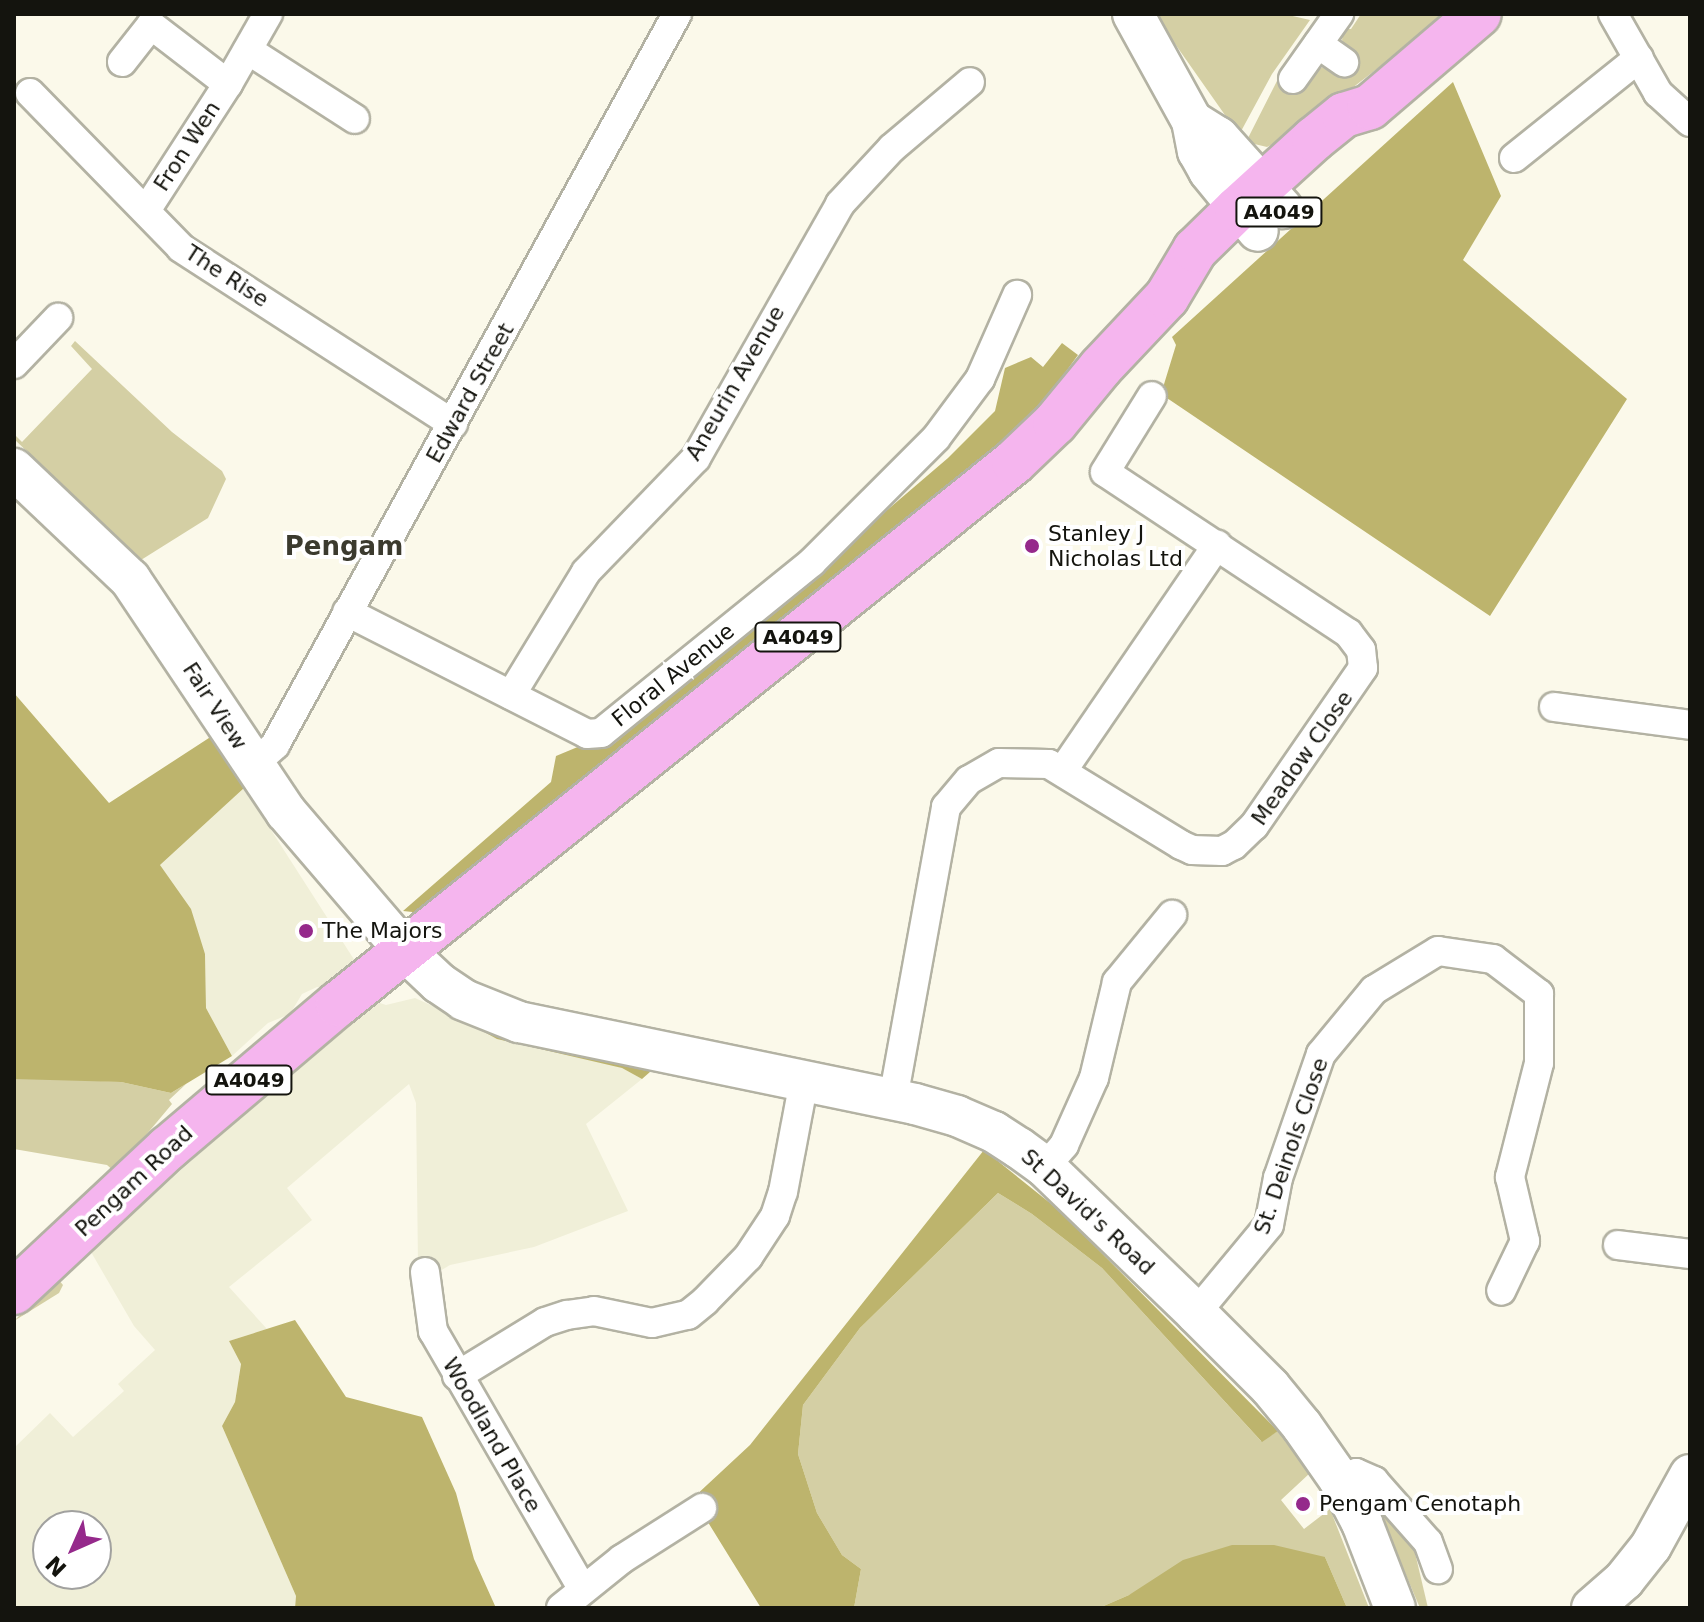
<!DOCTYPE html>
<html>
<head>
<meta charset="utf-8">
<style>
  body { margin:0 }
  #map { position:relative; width:1704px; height:1622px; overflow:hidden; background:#fbf9ea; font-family:"DejaVu Sans",sans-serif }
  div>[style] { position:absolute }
  .built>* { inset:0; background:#f0efd8 }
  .green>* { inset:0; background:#d4cfa4 }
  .forest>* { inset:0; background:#bdb46d }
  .roads { filter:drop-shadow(2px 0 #b3b2a3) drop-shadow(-2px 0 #b3b2a3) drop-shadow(0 2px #b3b2a3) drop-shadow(0 -2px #b3b2a3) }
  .street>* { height:28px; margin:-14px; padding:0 14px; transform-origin:14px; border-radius:14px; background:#fff }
  .secondary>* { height:40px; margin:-20px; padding:0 20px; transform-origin:20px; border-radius:20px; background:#fff }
  .primary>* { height:44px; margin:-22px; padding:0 22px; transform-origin:22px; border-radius:22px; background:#f5b5ee }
  .dots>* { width:22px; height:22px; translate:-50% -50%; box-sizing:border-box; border:4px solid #fff; border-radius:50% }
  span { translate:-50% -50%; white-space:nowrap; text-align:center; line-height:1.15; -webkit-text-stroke:8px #fff; paint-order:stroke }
  .shield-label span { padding:2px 6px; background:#fff; border:2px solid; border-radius:6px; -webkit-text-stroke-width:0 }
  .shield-label { font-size:20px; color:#14140e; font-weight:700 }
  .street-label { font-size:22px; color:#14140e }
  .poi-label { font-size:22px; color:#14140e }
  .left { translate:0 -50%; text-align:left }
  .quarter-label { font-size:26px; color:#3b3a2e; font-weight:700 }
  .frame { position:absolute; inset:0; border:16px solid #14140e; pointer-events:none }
  .north { position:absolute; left:32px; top:1510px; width:80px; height:80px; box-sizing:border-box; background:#fff; border:2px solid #a1a19f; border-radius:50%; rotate:225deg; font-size:22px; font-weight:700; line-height:32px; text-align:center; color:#14140e }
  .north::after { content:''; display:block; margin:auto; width:28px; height:36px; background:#95298b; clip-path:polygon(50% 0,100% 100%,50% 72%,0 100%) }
</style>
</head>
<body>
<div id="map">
  <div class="built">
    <i style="clip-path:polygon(244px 788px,355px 961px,354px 969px,326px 987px,317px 987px,302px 994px,290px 1014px,268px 1023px,232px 1056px,206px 1008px,205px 954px,160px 865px)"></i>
    <i style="clip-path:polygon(evenodd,415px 998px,455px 1016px,622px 1068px,642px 1079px,586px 1124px,628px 1211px,534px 1247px,450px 1265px,440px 1271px,418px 1264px,416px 1103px,409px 1084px,287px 1188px,312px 1220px,229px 1287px,267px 1329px,229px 1341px,241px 1363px,235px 1402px,222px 1426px,296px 1596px,295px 1608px,14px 1608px,14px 1448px,50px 1413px,73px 1437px,124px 1391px,118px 1384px,155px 1350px,134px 1326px,91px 1252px,248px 1109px,377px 1002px,386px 1005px,415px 998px,48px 1526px,96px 1526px,96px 1574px,48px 1574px,48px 1526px)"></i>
  </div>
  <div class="green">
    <i style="clip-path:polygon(1154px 14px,1284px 14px,1310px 20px,1272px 74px,1239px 135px)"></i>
    <i style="clip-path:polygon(1361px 14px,1448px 14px,1290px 136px,1267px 147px,1246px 142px,1278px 79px,1299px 92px,1313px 73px,1323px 67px,1336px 68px,1346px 50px,1342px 40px,1344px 29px,1351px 29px)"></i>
    <i style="clip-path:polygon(75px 341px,172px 432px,222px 471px,226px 479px,208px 518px,141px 560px,14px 439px,14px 434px,22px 442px,92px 369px,71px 346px)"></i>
    <i style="clip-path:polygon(18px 1077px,121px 1082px,171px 1093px,186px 1084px,169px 1100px,172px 1104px,115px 1172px,107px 1165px,14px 1149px,14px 1079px)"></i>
    <i style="clip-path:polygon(998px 1193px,1032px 1214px,1102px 1268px,1261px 1441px,1278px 1431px,1310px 1473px,1281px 1500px,1304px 1529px,1330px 1509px,1369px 1608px,1347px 1608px,1325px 1557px,1129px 1595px,1099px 1608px,854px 1608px,861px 1569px,842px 1555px,817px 1513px,798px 1454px,803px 1405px,860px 1328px)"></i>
    <i style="clip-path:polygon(57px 1278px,63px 1285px,59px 1293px,14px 1321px)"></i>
    <i style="clip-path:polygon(1368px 1486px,1412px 1540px,1428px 1608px,1420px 1608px)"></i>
  </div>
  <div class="forest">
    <i style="clip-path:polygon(1453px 82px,1501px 196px,1463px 260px,1627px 399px,1490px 616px,1161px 394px,1176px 345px,1172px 337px)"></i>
    <i style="clip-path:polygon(1062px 343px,1078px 355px,1038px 410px,989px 459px,422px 913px,403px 911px,551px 782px,556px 756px,580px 746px,594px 749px,615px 743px,948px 458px,995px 411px,1005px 368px,1031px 357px,1043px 367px)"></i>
    <i style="clip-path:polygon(14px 693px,109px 803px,212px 736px,244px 788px,160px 865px,191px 909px,205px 954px,206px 1008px,232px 1056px,171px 1093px,121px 1082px,14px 1079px)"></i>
    <i style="clip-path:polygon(455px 1016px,659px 1064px,642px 1079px,622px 1068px,497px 1039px)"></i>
    <i style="clip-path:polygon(984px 1150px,1060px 1211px,1278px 1431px,1262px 1442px,1102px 1268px,1032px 1214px,998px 1193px,860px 1328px,803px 1405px,798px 1454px,817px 1513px,842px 1555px,861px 1569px,854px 1608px,761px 1608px,693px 1498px,750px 1445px)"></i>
    <i style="clip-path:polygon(295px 1320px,346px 1397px,422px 1417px,456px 1493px,474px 1559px,496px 1608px,295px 1608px,296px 1596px,222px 1426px,235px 1402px,241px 1364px,229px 1341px)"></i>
    <i style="clip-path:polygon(1232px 1545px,1274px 1545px,1325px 1557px,1347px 1608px,1099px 1608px,1129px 1595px,1183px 1560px)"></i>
  </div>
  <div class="roads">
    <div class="street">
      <i style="left:1613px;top:14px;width:91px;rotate:60.3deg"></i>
      <i style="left:1658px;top:93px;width:43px;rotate:42.2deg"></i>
      <i style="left:1318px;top:44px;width:32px;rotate:35deg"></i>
      <i style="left:248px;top:50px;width:127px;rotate:32.8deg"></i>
      <i style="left:122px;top:62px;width:47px;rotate:-51.9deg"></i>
      <i style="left:151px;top:25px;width:97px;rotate:37.5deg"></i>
      <i style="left:1293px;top:79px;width:80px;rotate:-54.7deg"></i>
      <i style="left:30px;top:93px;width:216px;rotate:45.7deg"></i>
      <i style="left:181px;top:248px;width:324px;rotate:32.9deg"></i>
      <i style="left:1514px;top:158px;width:160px;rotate:-38.7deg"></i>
      <i style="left:147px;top:209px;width:149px;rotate:-57.1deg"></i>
      <i style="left:228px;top:84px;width:81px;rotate:-60.3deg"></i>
      <i style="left:14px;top:364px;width:64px;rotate:-46.3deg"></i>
      <i style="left:347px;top:612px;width:269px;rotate:26.9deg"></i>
      <i style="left:587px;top:734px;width:14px;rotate:-4deg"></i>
      <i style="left:601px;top:733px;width:272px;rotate:-39deg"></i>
      <i style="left:812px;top:562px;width:175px;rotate:-45deg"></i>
      <i style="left:936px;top:438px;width:74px;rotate:-53.3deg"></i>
      <i style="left:980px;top:379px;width:92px;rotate:-66.2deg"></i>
      <i style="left:511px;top:695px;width:144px;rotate:-58.6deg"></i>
      <i style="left:586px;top:572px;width:158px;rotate:-46deg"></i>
      <i style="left:696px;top:458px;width:292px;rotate:-60.4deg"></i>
      <i style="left:840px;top:204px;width:76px;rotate:-47.1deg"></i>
      <i style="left:892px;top:148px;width:102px;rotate:-40.2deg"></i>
      <i style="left:1554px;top:707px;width:137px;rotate:7.5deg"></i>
      <i style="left:253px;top:765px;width:30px;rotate:-42deg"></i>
      <i style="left:275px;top:745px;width:834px;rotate:-61.19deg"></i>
      <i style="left:1063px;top:770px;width:273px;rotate:-55.6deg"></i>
      <i style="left:893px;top:1099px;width:297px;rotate:-79.7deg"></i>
      <i style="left:946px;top:807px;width:35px;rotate:-50deg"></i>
      <i style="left:969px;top:780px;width:34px;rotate:-30deg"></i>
      <i style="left:999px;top:763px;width:50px;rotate:1.1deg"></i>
      <i style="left:1049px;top:764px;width:155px;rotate:31.5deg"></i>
      <i style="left:1181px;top:845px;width:12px;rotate:24deg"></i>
      <i style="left:1192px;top:850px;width:30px;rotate:2deg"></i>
      <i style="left:1222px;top:851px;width:13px;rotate:-27deg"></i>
      <i style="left:1234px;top:845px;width:28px;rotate:-44deg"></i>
      <i style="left:1254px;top:826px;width:192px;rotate:-55.4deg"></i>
      <i style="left:1363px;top:668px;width:18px;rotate:-96deg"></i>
      <i style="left:1361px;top:650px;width:21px;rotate:-127deg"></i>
      <i style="left:1348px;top:633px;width:291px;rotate:-146.5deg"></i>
      <i style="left:1105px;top:472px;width:89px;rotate:-58.3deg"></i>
      <i style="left:1045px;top:1167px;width:29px;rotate:-49deg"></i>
      <i style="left:1064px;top:1145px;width:73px;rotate:-65.9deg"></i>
      <i style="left:1094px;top:1078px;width:99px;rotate:-76.5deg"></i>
      <i style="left:1117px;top:982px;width:87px;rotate:-50.6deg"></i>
      <i style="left:1618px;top:1245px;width:73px;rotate:7.1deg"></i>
      <i style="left:425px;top:1272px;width:60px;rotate:82.3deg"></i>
      <i style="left:433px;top:1331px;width:299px;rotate:59.9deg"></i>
      <i style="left:1196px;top:1313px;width:114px;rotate:-50.3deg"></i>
      <i style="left:1269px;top:1225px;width:48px;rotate:-79.2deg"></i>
      <i style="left:1278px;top:1178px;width:131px;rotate:-70.9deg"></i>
      <i style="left:1321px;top:1054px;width:83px;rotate:-50.4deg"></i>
      <i style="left:1374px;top:990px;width:75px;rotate:-31.4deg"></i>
      <i style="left:1438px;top:951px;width:56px;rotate:8.3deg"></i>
      <i style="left:1493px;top:959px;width:58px;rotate:37.3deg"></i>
      <i style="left:1539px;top:994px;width:69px;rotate:90deg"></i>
      <i style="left:1539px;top:1063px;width:118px;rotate:104.3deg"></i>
      <i style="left:1510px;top:1177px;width:66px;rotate:76.8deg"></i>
      <i style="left:1525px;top:1241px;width:55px;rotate:115.6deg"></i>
      <i style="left:457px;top:1376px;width:103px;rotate:-31.5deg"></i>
      <i style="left:545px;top:1322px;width:23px;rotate:-18deg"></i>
      <i style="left:567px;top:1315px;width:27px;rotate:-8deg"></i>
      <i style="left:594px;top:1311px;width:59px;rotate:11.7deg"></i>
      <i style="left:652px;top:1323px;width:37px;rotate:-13deg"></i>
      <i style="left:688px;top:1315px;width:22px;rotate:-39deg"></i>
      <i style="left:705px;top:1301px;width:62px;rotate:-45.7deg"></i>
      <i style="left:748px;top:1257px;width:49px;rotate:-56.6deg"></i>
      <i style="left:775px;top:1216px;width:25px;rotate:-72deg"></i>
      <i style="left:783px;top:1192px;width:113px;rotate:-79.3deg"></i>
      <i style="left:1339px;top:1479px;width:18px;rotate:-19deg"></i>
      <i style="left:1356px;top:1473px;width:20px;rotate:24deg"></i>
      <i style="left:1374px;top:1481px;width:81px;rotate:48.5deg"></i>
      <i style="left:1428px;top:1542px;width:29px;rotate:70deg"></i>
      <i style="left:561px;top:1608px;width:78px;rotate:-38.8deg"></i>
      <i style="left:622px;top:1559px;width:95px;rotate:-32.5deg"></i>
    </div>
    <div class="secondary">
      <i style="left:1133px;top:14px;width:122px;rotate:61.1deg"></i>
      <i style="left:1192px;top:121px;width:31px;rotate:79deg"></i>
      <i style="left:1198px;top:151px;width:23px;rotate:61deg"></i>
      <i style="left:1209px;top:171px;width:77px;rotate:50.8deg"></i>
      <i style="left:1192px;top:121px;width:31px;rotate:32deg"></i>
      <i style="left:1218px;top:137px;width:96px;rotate:48deg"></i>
      <i style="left:14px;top:469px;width:160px;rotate:43.5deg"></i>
      <i style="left:130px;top:579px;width:280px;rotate:56.2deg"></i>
      <i style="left:286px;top:812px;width:184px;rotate:49.4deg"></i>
      <i style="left:406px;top:952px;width:45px;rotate:43.2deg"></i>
      <i style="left:439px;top:983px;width:30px;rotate:34deg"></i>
      <i style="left:464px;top:1000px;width:59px;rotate:21.8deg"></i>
      <i style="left:519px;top:1022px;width:404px;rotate:11.7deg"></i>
      <i style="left:915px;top:1104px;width:44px;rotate:15.9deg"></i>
      <i style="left:957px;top:1116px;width:40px;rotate:23.4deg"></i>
      <i style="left:994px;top:1132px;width:30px;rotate:33deg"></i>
      <i style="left:1019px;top:1148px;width:32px;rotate:36deg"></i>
      <i style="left:1045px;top:1167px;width:210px;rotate:44deg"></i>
      <i style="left:1196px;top:1313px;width:105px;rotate:45deg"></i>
      <i style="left:1270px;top:1387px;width:50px;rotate:50.6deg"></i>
      <i style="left:1302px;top:1426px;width:65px;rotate:55.1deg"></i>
      <i style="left:1339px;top:1479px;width:50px;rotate:62.4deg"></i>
      <i style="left:1362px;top:1523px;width:91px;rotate:68.8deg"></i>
      <i style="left:1592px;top:1608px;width:43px;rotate:-41.2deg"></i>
      <i style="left:1624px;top:1580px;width:43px;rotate:-51.5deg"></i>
      <i style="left:1651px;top:1546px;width:81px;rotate:-61.2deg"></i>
    </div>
    <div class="primary">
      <i style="left:14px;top:1292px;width:211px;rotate:-43.1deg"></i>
      <i style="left:168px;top:1148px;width:223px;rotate:-40.3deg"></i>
      <i style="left:338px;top:1004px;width:866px;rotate:-38.72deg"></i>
      <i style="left:1014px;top:462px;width:57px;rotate:-43.6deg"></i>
      <i style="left:1055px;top:423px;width:72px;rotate:-50.6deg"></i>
      <i style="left:1101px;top:367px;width:96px;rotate:-46.7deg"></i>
      <i style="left:1167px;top:297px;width:55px;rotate:-59.2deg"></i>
      <i style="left:1195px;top:250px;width:59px;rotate:-44.3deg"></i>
      <i style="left:1237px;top:209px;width:104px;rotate:-42.3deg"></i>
      <i style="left:1314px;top:139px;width:38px;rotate:-39deg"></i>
      <i style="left:1344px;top:115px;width:27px;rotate:-17deg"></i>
      <i style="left:1370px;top:107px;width:143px;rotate:-40.5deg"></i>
    </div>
  </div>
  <div class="dots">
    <i style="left:1032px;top:546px;background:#95298b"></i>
    <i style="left:306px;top:931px;background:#95298b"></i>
    <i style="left:1303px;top:1504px;background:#95298b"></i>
  </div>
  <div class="shield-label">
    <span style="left:1279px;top:212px">A4049</span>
    <span style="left:798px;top:637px">A4049</span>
    <span style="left:249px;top:1080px">A4049</span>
  </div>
  <div class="street-label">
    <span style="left:187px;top:146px;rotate:-57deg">Fron Wen</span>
    <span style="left:227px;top:276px;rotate:33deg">The Rise</span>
    <span style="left:735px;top:383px;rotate:-60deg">Aneurin Avenue</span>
    <span style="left:470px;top:393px;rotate:-61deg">Edward Street</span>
    <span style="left:673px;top:675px;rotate:-39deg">Floral Avenue</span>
    <span style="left:215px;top:706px;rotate:57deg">Fair View</span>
    <span style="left:1302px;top:758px;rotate:-55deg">Meadow Close</span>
    <span style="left:1291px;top:1146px;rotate:-71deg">St. Deinols Close</span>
    <span style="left:134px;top:1181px;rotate:-43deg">Pengam Road</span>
    <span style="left:1088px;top:1212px;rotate:43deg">St David's Road</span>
    <span style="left:492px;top:1435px;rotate:60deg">Woodland Place</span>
  </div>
  <div class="poi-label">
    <span class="left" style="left:1048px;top:546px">Stanley J<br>Nicholas Ltd</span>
    <span class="left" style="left:322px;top:931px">The Majors</span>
    <span class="left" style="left:1319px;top:1504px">Pengam Cenotaph</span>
  </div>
  <div class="quarter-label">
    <span style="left:344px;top:547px">Pengam</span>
  </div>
  <div class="frame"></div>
  <div class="north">N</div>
</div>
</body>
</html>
